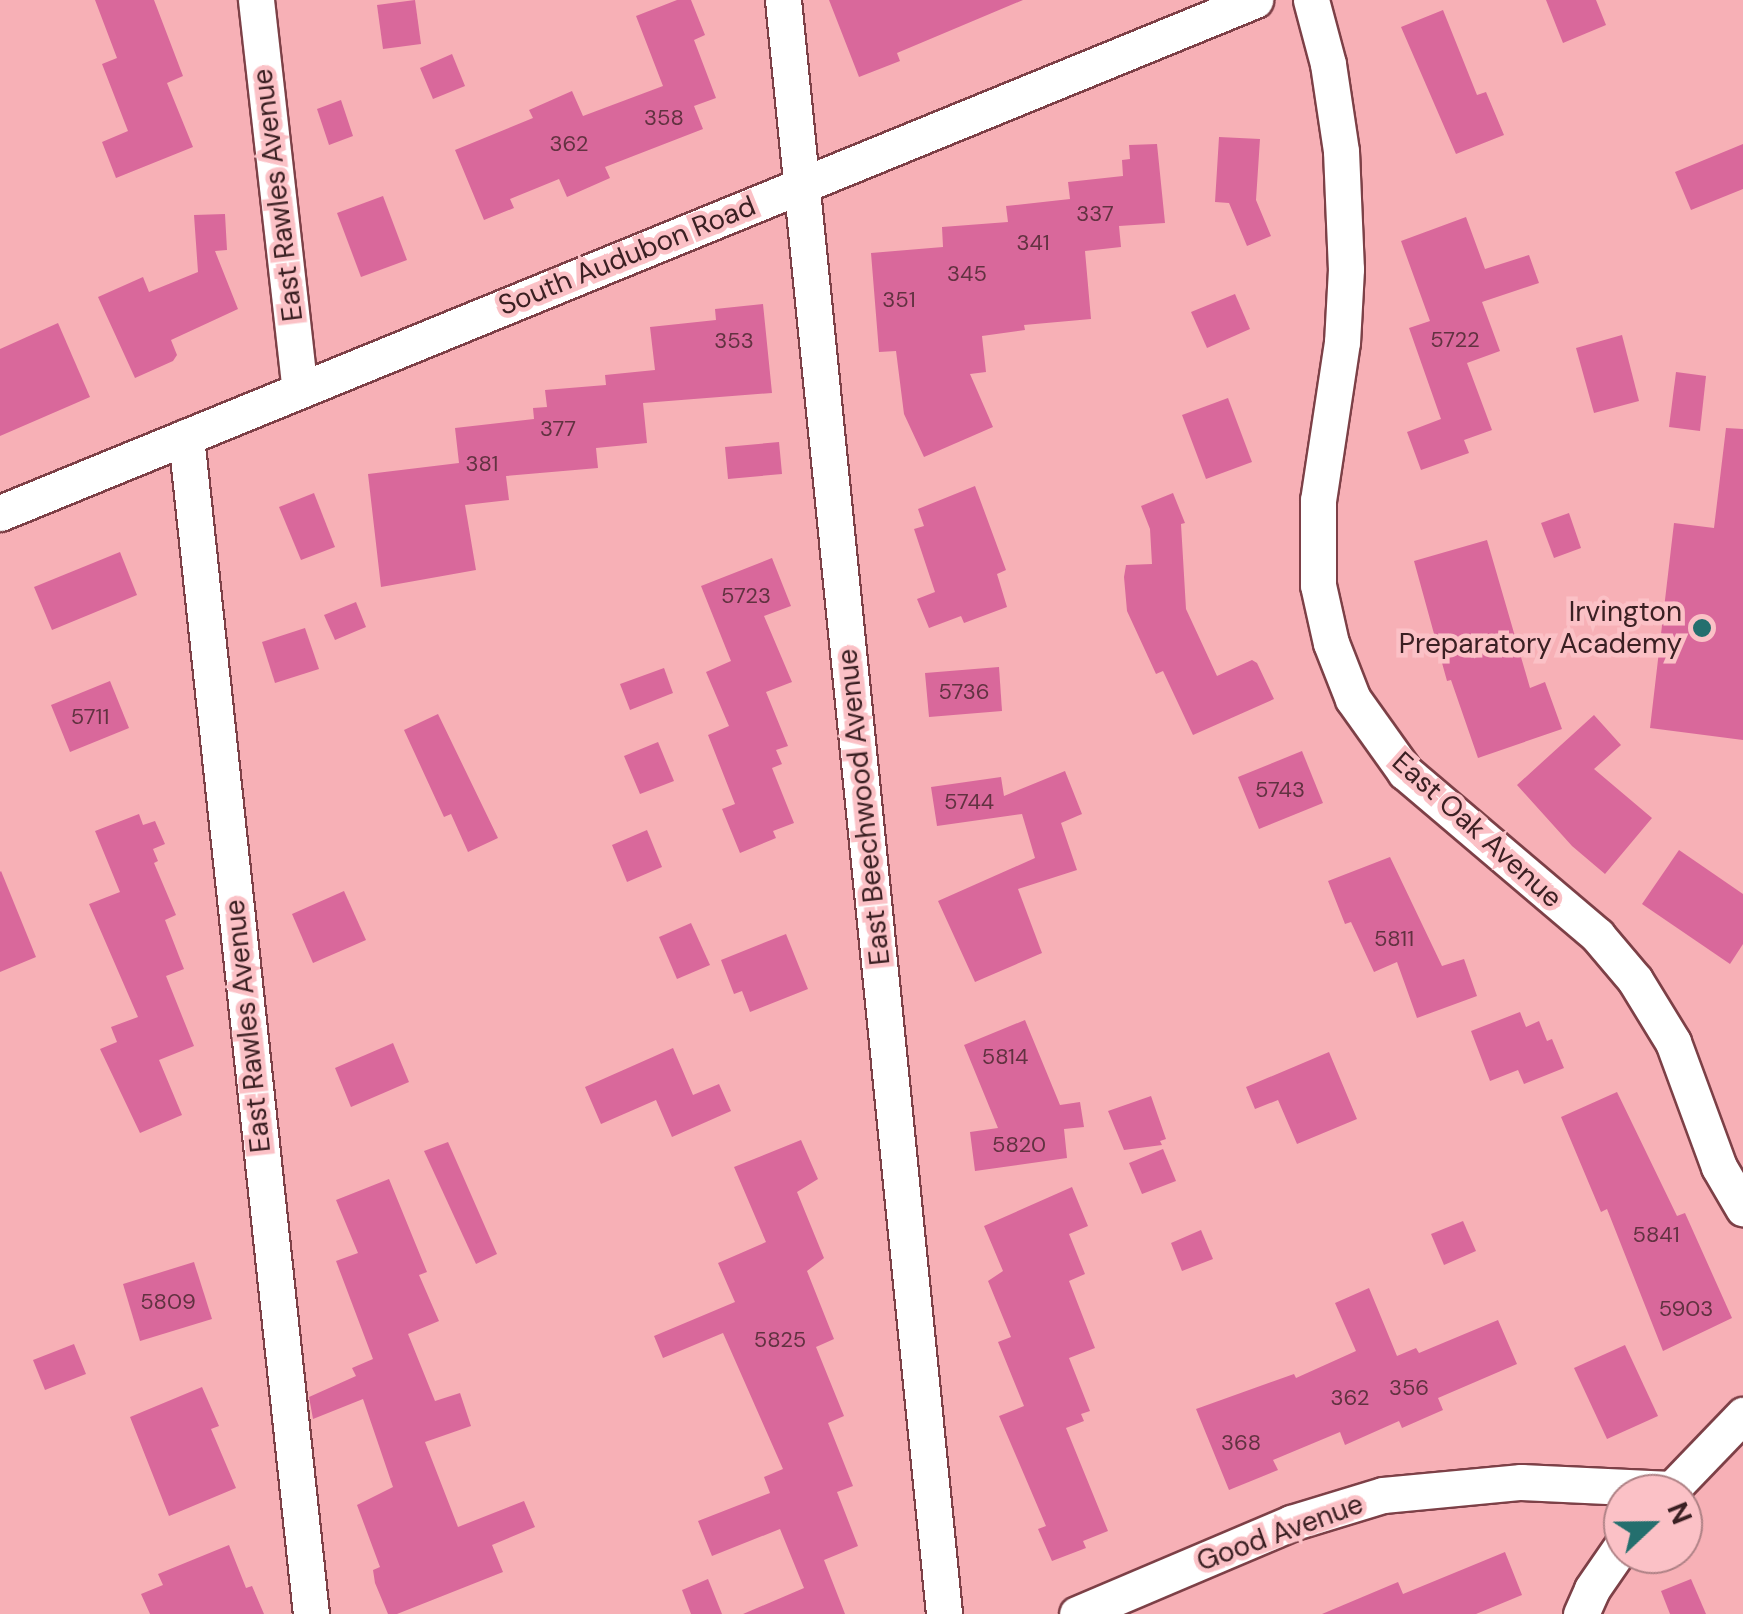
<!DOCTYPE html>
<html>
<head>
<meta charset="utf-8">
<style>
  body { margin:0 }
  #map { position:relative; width:1743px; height:1614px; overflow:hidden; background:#f7b0b6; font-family:"DM Sans",sans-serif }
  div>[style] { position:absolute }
  .building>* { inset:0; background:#d9689b }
  .roads { filter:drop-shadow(2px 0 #7d4047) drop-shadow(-2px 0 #7d4047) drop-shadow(0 2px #7d4047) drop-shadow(0 -2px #7d4047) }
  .minor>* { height:35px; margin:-17.5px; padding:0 17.5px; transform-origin:17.5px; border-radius:17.5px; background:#fff }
  .dots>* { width:28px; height:28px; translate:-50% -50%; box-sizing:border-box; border:5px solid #fbc1c6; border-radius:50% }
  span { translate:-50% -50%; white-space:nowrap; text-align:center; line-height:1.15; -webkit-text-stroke:9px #fbc1c6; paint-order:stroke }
  .number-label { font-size:22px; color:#623241 }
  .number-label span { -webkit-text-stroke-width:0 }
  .street-label { font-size:28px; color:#3b2023 }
  .poi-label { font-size:28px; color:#3b2023 }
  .right { translate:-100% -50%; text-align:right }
  .north { position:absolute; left:1603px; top:1474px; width:100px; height:100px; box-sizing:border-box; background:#fbc1c6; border:2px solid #ae8185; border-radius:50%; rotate:68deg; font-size:28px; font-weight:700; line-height:40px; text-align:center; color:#3b2023 }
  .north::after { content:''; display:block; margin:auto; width:35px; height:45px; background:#246f6e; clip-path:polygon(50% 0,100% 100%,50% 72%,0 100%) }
</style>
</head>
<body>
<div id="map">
  <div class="building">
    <i style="clip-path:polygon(95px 0,154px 0,183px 76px,167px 83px,193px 147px,116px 178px,102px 142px,128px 131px,102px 64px,117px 58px)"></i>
    <i style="clip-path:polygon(415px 0,421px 44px,383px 49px,377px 5px)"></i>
    <i style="clip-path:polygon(677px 0,691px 0,705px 35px,694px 40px,716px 98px,694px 106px,703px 129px,605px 167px,610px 178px,567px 197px,559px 179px,510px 199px,514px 208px,484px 220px,455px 150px,533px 118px,529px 110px,572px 91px,583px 116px,663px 86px,636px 16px)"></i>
    <i style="clip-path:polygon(829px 0,1023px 0,897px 53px,900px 61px,859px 77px)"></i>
    <i style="clip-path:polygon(1546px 0,1596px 0,1606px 25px,1563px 43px)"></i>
    <i style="clip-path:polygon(1443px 10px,1477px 95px,1486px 92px,1504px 135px,1456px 154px,1401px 27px)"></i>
    <i style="clip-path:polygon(452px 54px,465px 86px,433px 99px,420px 68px)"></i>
    <i style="clip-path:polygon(341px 100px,353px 136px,329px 145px,317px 109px)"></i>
    <i style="clip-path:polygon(1219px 137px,1260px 139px,1256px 200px,1271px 236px,1247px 246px,1229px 203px,1215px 202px)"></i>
    <i style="clip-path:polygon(1157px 144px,1165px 223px,1119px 226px,1121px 247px,1085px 251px,1091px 319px,1024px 325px,1025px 330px,982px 336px,986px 372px,970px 374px,993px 427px,924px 457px,904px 414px,896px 351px,879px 352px,871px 253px,943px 247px,942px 227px,1008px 222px,1006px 206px,1070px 199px,1068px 182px,1123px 176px,1122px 160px,1130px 159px,1129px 145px)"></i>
    <i style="clip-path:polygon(1743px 144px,1743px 189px,1691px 210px,1675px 172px)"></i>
    <i style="clip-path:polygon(383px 196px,407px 260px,361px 277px,337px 213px)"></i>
    <i style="clip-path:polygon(225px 214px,227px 250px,215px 251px,238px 309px,171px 340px,177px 355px,173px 361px,135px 378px,98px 297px,143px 277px,149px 292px,198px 272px,194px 215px)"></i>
    <i style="clip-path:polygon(1466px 217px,1485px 269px,1529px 255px,1539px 283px,1482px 302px,1500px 351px,1467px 363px,1492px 430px,1464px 440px,1469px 453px,1421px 470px,1407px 432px,1441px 419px,1409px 328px,1430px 321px,1401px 241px)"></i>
    <i style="clip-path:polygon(1235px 294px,1250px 329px,1207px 348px,1191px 312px)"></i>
    <i style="clip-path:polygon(763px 304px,772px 393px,643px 403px,647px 443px,596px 448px,598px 468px,506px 476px,509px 500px,465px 505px,476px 570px,381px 587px,368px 474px,459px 463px,455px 428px,534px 419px,533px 408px,547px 407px,545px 390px,606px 385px,605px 375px,655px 370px,650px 327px,716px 320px,715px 309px)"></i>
    <i style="clip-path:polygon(58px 323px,90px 397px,0 436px,0 349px)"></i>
    <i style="clip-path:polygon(1622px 335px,1639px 401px,1594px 413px,1576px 348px)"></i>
    <i style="clip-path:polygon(1676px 372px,1706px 376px,1700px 431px,1669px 427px)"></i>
    <i style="clip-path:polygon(1228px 398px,1252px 462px,1206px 479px,1182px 415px)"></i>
    <i style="clip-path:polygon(1726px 428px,1743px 429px,1743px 740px,1650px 728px,1674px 523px,1714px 528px)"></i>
    <i style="clip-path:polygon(779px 442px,782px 474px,728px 479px,725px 447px)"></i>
    <i style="clip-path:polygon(975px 486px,1006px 570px,997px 574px,1007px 607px,964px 623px,961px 616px,929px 628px,917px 599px,935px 592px,914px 529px,924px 526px,918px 509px)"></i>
    <i style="clip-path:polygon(314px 493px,335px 547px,301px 560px,279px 507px)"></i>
    <i style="clip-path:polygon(1173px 493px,1185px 523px,1181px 524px,1186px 609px,1217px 676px,1252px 660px,1257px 663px,1274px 699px,1193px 735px,1163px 671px,1156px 674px,1127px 611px,1124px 577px,1126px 565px,1152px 564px,1150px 529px,1141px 506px)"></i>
    <i style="clip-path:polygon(1569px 513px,1581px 548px,1554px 558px,1541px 523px)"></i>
    <i style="clip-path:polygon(1487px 540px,1530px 688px,1545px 682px,1562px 729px,1478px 758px,1451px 680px,1447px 681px,1414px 561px)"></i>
    <i style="clip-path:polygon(120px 552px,137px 595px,52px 630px,34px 587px)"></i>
    <i style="clip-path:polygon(772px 558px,791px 606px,764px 616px,792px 682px,766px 692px,788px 746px,776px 750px,782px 764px,772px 768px,794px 823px,773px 831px,776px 838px,740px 853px,722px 809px,735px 804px,708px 735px,729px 726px,706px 672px,731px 661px,701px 586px)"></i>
    <i style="clip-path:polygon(356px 602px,366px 627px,335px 640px,324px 615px)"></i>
    <i style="clip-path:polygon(305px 628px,319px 669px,275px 683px,262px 642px)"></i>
    <i style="clip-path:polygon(999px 667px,1002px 711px,929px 717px,925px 673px)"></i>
    <i style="clip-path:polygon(664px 668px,673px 693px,630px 710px,620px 684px)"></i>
    <i style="clip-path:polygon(110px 681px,129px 728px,70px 752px,51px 705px)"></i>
    <i style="clip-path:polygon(438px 714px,498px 838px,468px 852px,451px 814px,444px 817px,404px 730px)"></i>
    <i style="clip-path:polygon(1594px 715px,1621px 745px,1594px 769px,1652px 818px,1605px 874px,1572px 846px,1517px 785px)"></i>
    <i style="clip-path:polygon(658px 742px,674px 781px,640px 794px,624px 756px)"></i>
    <i style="clip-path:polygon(1302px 751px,1323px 803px,1259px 829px,1238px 777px)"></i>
    <i style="clip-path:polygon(1065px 771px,1082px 814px,1061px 823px,1077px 870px,1018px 889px,1042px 953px,975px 982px,938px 901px,1035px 858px,1022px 814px,937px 826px,931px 787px,1001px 777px,1004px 796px)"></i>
    <i style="clip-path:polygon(139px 814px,143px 825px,155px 821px,165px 844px,153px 849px,158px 861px,154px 863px,176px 915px,165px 920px,184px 969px,166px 976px,194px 1046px,159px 1060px,182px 1115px,140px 1133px,100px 1049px,117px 1042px,111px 1027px,138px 1017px,89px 904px,120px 892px,95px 831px)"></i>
    <i style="clip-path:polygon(647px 830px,662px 867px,627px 882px,612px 845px)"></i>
    <i style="clip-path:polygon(1679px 850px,1743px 894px,1743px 944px,1730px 964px,1642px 904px)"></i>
    <i style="clip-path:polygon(1390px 857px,1442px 966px,1464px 959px,1477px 996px,1417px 1018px,1397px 962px,1374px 972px,1351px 922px,1345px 924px,1328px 881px)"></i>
    <i style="clip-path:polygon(1px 871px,36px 957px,0 972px,0 872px)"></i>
    <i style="clip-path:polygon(344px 891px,366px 940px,313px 963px,292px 914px)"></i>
    <i style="clip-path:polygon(691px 923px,710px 965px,677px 979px,659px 937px)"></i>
    <i style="clip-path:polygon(786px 934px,808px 989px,750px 1012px,742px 991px,734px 994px,721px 960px)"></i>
    <i style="clip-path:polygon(1520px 1012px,1526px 1027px,1539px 1021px,1547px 1041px,1552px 1039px,1564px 1068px,1524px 1084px,1518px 1070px,1490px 1081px,1471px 1031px)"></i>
    <i style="clip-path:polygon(1025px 1020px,1060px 1105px,1080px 1102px,1084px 1127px,1064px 1129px,1067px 1158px,975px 1171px,970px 1132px,998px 1128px,964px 1045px)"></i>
    <i style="clip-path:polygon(393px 1043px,409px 1082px,351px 1107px,335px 1068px)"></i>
    <i style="clip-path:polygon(673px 1048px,693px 1095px,719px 1084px,731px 1111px,672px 1137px,656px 1100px,601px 1124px,585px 1087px)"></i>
    <i style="clip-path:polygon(1329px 1052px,1357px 1119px,1297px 1144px,1278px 1100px,1255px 1109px,1246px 1087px)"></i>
    <i style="clip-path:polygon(1617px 1092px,1677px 1216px,1685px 1213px,1732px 1318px,1663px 1351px,1607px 1209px,1601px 1212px,1561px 1117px)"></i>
    <i style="clip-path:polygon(1151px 1096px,1166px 1139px,1160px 1141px,1162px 1145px,1124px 1150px,1108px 1111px)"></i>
    <i style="clip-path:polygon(801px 1140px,818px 1179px,797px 1192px,824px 1258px,807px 1271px,834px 1339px,816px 1347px,844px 1416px,828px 1423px,853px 1486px,837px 1492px,858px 1546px,824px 1560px,845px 1614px,743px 1614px,804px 1588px,780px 1529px,712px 1556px,698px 1521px,770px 1493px,764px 1477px,783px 1469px,723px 1333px,663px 1358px,654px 1336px,735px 1302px,718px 1263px,766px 1242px,734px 1167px)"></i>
    <i style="clip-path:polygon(448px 1142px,497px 1254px,476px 1264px,424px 1151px)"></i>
    <i style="clip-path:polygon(1163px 1149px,1176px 1181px,1142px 1194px,1129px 1163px)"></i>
    <i style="clip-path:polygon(389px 1179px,427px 1272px,419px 1275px,439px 1321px,408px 1334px,435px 1401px,460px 1393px,471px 1426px,425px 1442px,458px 1527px,524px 1501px,535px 1527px,492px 1545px,503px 1572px,397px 1614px,388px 1614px,375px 1583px,373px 1570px,380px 1567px,357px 1505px,393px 1487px,363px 1399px,313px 1419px,309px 1397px,356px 1376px,352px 1368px,373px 1359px,336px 1261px,358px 1253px,336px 1200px)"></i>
    <i style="clip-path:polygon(1072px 1187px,1088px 1226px,1069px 1234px,1085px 1274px,1069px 1281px,1095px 1348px,1069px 1358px,1090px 1411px,1081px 1414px,1084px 1421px,1066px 1428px,1108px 1531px,1083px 1541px,1086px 1548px,1052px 1561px,1038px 1529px,1046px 1526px,999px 1416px,1024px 1406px,998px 1342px,1011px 1337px,988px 1281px,1003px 1271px,984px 1226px)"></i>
    <i style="clip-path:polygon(1463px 1221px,1476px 1251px,1444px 1265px,1431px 1234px)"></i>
    <i style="clip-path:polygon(1201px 1230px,1213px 1259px,1182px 1271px,1171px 1243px)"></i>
    <i style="clip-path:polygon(194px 1262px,212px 1319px,140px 1341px,123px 1284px)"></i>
    <i style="clip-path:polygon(1369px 1288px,1397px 1356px,1416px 1348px,1419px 1353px,1498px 1320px,1517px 1364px,1438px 1398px,1443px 1410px,1402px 1428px,1399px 1421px,1345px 1445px,1340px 1432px,1273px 1460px,1278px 1470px,1229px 1490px,1196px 1409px,1294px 1374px,1296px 1378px,1356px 1351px,1335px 1303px)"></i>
    <i style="clip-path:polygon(74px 1344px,86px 1374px,45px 1390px,33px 1360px)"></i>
    <i style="clip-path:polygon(1625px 1345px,1658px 1416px,1607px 1439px,1574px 1368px)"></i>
    <i style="clip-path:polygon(202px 1387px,219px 1426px,211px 1429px,236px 1488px,169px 1516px,130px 1417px)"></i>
    <i style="clip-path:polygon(229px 1545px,246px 1588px,252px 1586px,264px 1614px,150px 1614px,141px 1594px,163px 1585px,158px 1574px)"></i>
    <i style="clip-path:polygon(1505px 1552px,1522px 1595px,1476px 1614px,1322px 1614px,1398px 1582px,1403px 1594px)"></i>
    <i style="clip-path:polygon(708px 1579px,722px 1614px,691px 1614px,682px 1590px)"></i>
    <i style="clip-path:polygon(1691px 1579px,1706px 1614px,1670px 1614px,1661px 1591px)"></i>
  </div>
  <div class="roads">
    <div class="minor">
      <i style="left:256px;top:0;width:392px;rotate:83.6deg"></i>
      <i style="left:783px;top:0;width:1622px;rotate:84.3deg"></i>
      <i style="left:1311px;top:0;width:66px;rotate:75.1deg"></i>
      <i style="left:1328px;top:64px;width:88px;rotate:81.5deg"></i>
      <i style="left:1341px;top:151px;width:118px;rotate:87.6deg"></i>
      <i style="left:1346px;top:269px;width:73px;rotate:93.1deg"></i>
      <i style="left:1342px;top:342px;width:160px;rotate:98.6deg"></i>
      <i style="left:1318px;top:500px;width:85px;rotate:90deg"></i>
      <i style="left:1318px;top:585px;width:59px;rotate:77.4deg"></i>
      <i style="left:1331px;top:643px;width:60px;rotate:68.6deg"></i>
      <i style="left:1353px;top:699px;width:90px;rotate:54.5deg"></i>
      <i style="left:1405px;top:772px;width:252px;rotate:40.3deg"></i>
      <i style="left:1597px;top:935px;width:59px;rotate:49.8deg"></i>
      <i style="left:1635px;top:980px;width:73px;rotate:58.5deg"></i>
      <i style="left:1673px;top:1042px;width:133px;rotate:69.8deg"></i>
      <i style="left:1719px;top:1167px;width:48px;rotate:59.7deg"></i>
      <i style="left:186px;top:437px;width:1184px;rotate:83.94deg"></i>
      <i style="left:0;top:513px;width:1356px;rotate:-22.23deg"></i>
      <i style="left:1667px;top:1494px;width:110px;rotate:-46.1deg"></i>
      <i style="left:1077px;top:1614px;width:233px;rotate:-23deg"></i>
      <i style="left:1291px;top:1523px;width:96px;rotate:-16.9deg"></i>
      <i style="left:1383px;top:1495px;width:139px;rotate:-5.4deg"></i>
      <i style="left:1521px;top:1482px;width:150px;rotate:2.7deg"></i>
      <i style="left:1581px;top:1614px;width:27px;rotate:-66deg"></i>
      <i style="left:1592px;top:1589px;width:55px;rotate:-55.4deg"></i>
    </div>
  </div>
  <div class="dots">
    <i style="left:1702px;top:628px;background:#246f6e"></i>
  </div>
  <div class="number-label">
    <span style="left:664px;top:118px">358</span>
    <span style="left:569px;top:144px">362</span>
    <span style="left:1095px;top:214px">337</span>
    <span style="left:1033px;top:243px">341</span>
    <span style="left:967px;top:274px">345</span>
    <span style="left:899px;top:300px">351</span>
    <span style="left:1455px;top:340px">5722</span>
    <span style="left:734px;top:341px">353</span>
    <span style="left:558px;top:429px">377</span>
    <span style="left:482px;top:464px">381</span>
    <span style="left:746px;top:596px">5723</span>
    <span style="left:964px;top:692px">5736</span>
    <span style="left:90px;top:717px">5711</span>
    <span style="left:1280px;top:790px">5743</span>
    <span style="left:969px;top:802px">5744</span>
    <span style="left:1394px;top:939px">5811</span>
    <span style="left:1005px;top:1057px">5814</span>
    <span style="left:1019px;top:1145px">5820</span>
    <span style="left:1656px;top:1235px">5841</span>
    <span style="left:168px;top:1302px">5809</span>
    <span style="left:1686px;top:1309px">5903</span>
    <span style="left:780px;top:1340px">5825</span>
    <span style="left:1409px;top:1388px">356</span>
    <span style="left:1350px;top:1398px">362</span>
    <span style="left:1241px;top:1443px">368</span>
  </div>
  <div class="street-label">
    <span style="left:278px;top:195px;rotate:-97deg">East Rawles Avenue</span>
    <span style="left:627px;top:256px;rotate:-22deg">South Audubon Road</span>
    <span style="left:864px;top:807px;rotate:-96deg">East Beechwood Avenue</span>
    <span style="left:1477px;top:830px;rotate:42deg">East Oak Avenue</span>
    <span style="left:248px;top:1026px;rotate:-96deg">East Rawles Avenue</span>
    <span style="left:1280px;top:1533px;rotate:-20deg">Good Avenue</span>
  </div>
  <div class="poi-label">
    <span class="right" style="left:1682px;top:628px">Irvington<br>Preparatory Academy</span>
  </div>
  <div class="north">N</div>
</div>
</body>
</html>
